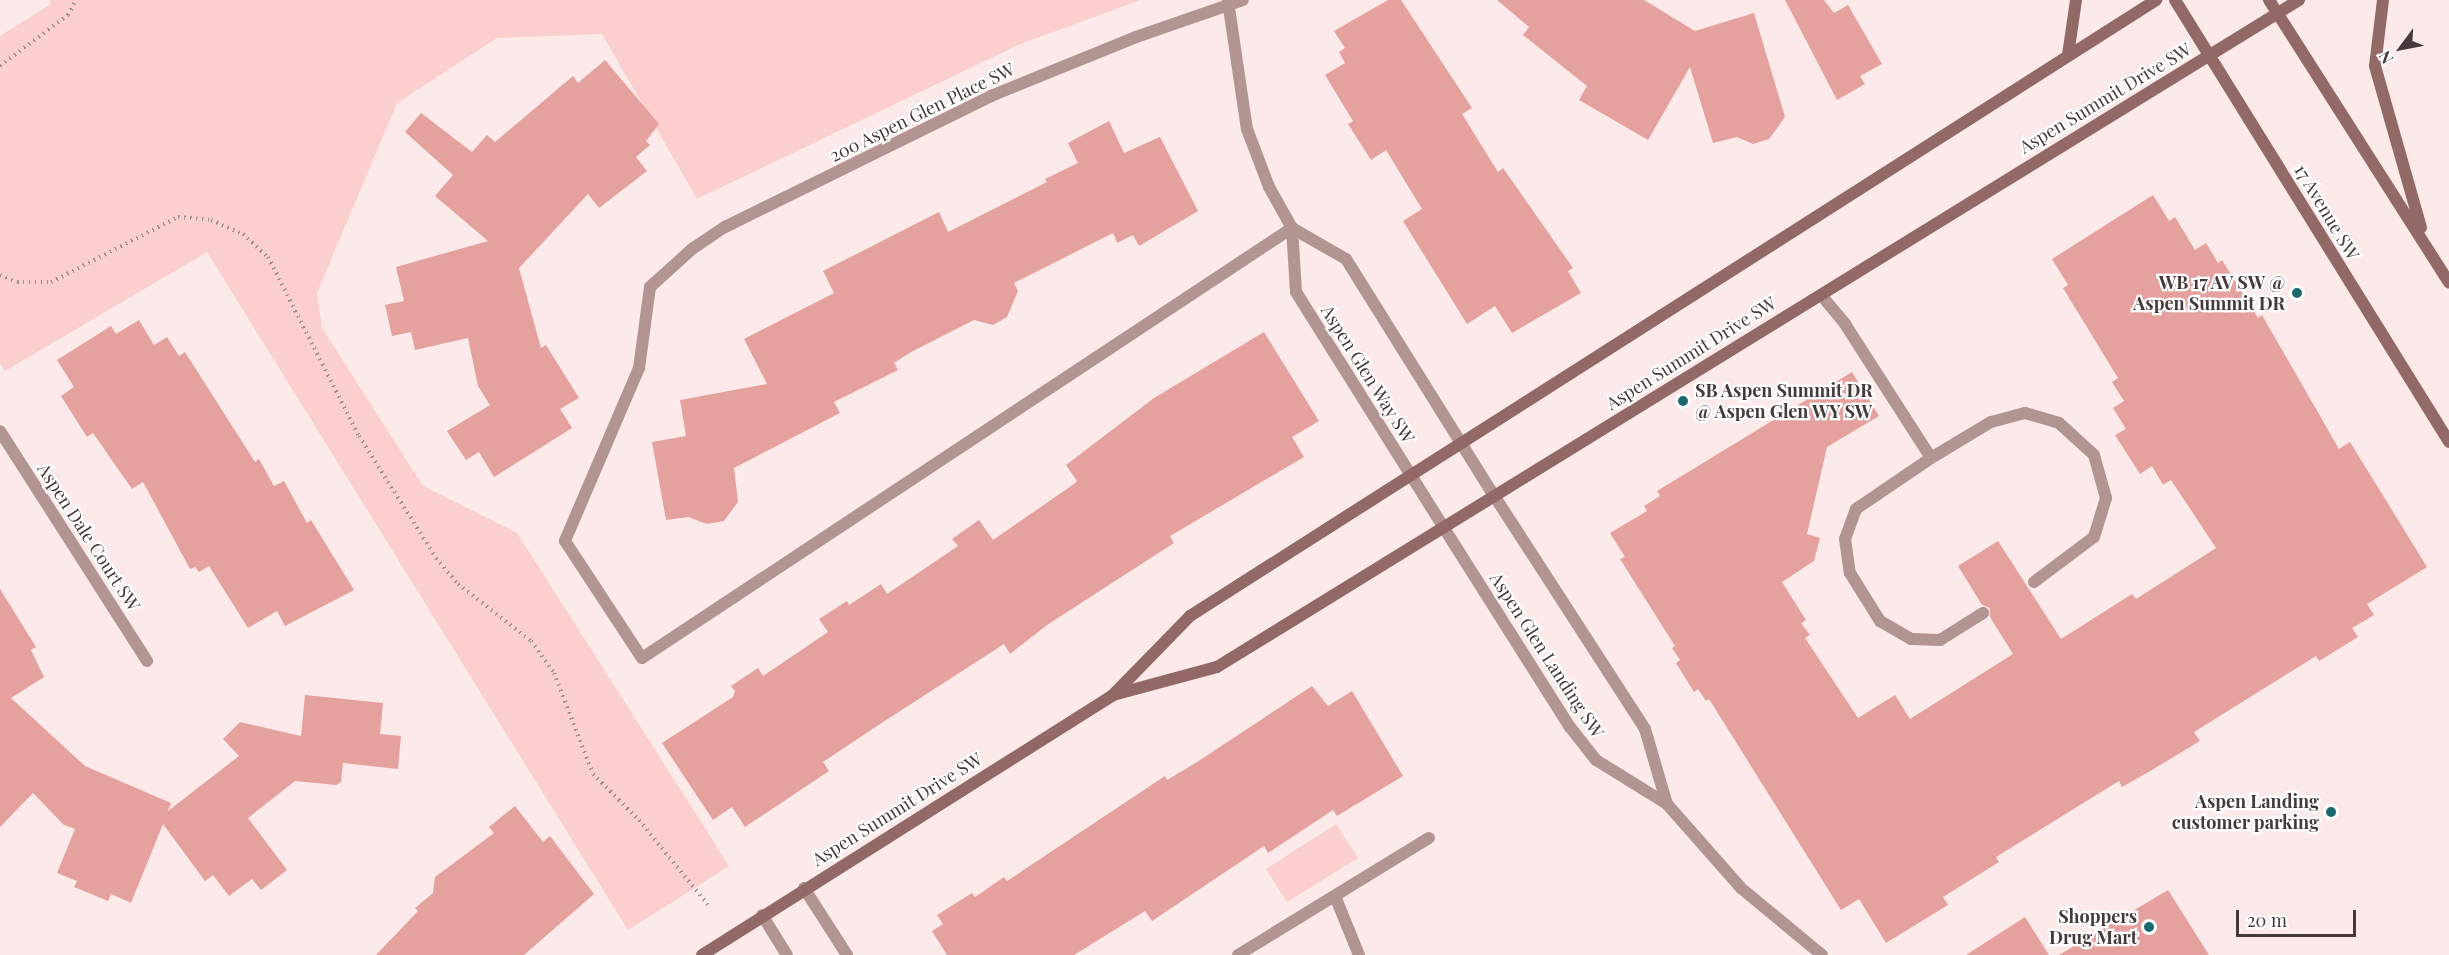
<!DOCTYPE html>
<html>
<head>
<meta charset="utf-8">
<style>
  body { margin:0 }
  #map { position:relative; width:2449px; height:955px; overflow:hidden; background:#fbeae9; font-family:"Playfair Display",serif }
  div>[style] { position:absolute }
  .green>* { inset:0; background:#facfcd }
  .building>* { inset:0; background:#e4a19e }
  .path>* { height:4px; margin-top:-2px; transform-origin:0; background:repeating-linear-gradient(90deg,#a09191 0 1.5px,transparent 0 6px) }
  .lane>* { height:12px; margin:-6px; padding:0 6px; transform-origin:6px; border-radius:6px; background:#b29493 }
  .street>* { height:12px; margin:-6px; padding:0 6px; transform-origin:6px; border-radius:6px; background:#b29493 }
  .secondary>* { height:12px; margin:-6px; padding:0 6px; transform-origin:6px; border-radius:6px; background:#936967 }
  .dots>* { width:16px; height:16px; translate:-50% -50%; box-sizing:border-box; border:3px solid #fff; border-radius:50% }
  span { translate:-50% -50%; white-space:nowrap; text-align:center; line-height:1.15; -webkit-text-stroke:4.5px #fff; paint-order:stroke }
  .street-label { font-size:18px; color:#453939 }
  .poi-label { font-size:18px; color:#453939; font-weight:700 }
  .right { translate:-100% -50%; text-align:right }
  .left { translate:0 -50%; text-align:left }
  .north { position:absolute; left:2371px; top:18px; width:60px; height:60px; -webkit-text-stroke:4px #fff; paint-order:stroke; rotate:238deg; font-size:16px; font-weight:700; line-height:24px; text-align:center; color:#453939 }
  .north::after { content:''; display:block; margin:auto; width:21px; height:27px; background:#453939; clip-path:polygon(50% 0,100% 100%,50% 72%,0 100%) }
  .scale { position:absolute; left:2236px; top:910px; width:120px; height:27px; box-sizing:border-box; border:3px solid #453939; border-top:0; padding-left:8px; font-size:18px; line-height:21px; white-space:nowrap; color:#453939; -webkit-text-stroke:4px #fff; paint-order:stroke }
</style>
</head>
<body>
<div id="map">
  <div class="green">
    <i style="clip-path:polygon(49px 0,1140px 0,1018px 45px,697px 199px,602px 34px,497px 38px,397px 103px,317px 293px,322px 328px,423px 486px,517px 533px,729px 866px,628px 930px,207px 252px,5px 371px,0 363px,0 36px,51px 4px)"></i>
    <i style="clip-path:polygon(1336px 824px,1358px 858px,1287px 902px,1266px 869px)"></i>
  </div>
  <div class="building">
    <i style="clip-path:polygon(1388px 0,1401px 0,1472px 108px,1462px 114px,1498px 172px,1503px 168px,1573px 268px,1568px 271px,1581px 293px,1512px 333px,1495px 306px,1467px 324px,1403px 221px,1422px 209px,1386px 150px,1371px 160px,1348px 124px,1353px 121px,1325px 75px,1345px 63px,1339px 52px,1345px 48px,1334px 31px)"></i>
    <i style="clip-path:polygon(1497px 0,1644px 0,1695px 31px,1754px 13px,1785px 117px,1769px 139px,1753px 144px,1737px 137px,1713px 143px,1690px 67px,1648px 140px,1579px 100px,1587px 86px,1523px 35px,1529px 27px)"></i>
    <i style="clip-path:polygon(1785px 0,1824px 0,1834px 13px,1848px 5px,1882px 64px,1860px 76px,1865px 84px,1837px 100px)"></i>
    <i style="clip-path:polygon(605px 60px,659px 124px,646px 141px,650px 145px,636px 157px,647px 171px,599px 208px,588px 194px,519px 268px,541px 348px,546px 345px,579px 398px,560px 409px,572px 428px,494px 477px,479px 452px,466px 460px,447px 431px,490px 405px,478px 386px,468px 338px,415px 350px,411px 332px,392px 336px,385px 305px,404px 301px,396px 267px,488px 241px,435px 196px,453px 175px,405px 132px,421px 113px,472px 152px,487px 135px,495px 142px,573px 76px,578px 83px)"></i>
    <i style="clip-path:polygon(1109px 121px,1124px 153px,1160px 137px,1198px 211px,1139px 246px,1133px 235px,1117px 243px,1113px 233px,1014px 283px,1018px 291px,1007px 317px,993px 325px,974px 320px,911px 352px,894px 363px,898px 370px,834px 402px,840px 413px,734px 468px,738px 502px,724px 521px,707px 524px,688px 517px,666px 520px,652px 442px,686px 436px,680px 400px,767px 384px,744px 339px,834px 293px,823px 271px,939px 212px,948px 232px,1047px 182px,1045px 179px,1078px 163px,1068px 143px)"></i>
    <i style="clip-path:polygon(2153px 195px,2169px 221px,2175px 217px,2195px 250px,2206px 243px,2218px 263px,2222px 260px,2258px 318px,2262px 315px,2339px 449px,2350px 442px,2427px 567px,2367px 604px,2374px 615px,2352px 628px,2358px 637px,2319px 661px,2316px 656px,2194px 732px,2200px 741px,2152px 770px,2122px 787px,2119px 781px,1996px 857px,1999px 862px,1943px 897px,1948px 905px,1886px 943px,1859px 899px,1841px 910px,1709px 699px,1706px 701px,1698px 689px,1694px 692px,1676px 663px,1680px 660px,1672px 648px,1675px 646px,1620px 559px,1625px 557px,1610px 533px,1647px 511px,1644px 506px,1660px 496px,1657px 491px,1852px 372px,1879px 416px,1827px 447px,1807px 534px,1820px 538px,1814px 561px,1782px 582px,1806px 620px,1801px 623px,1810px 635px,1805px 638px,1858px 718px,1895px 695px,1910px 719px,2013px 654px,1990px 617px,1990px 608px,1982px 605px,1958px 566px,1998px 541px,2061px 639px,2132px 594px,2136px 599px,2216px 548px,2171px 480px,2163px 485px,2152px 466px,2140px 474px,2115px 435px,2126px 429px,2113px 408px,2124px 401px,2112px 382px,2118px 378px,2063px 288px,2068px 285px,2052px 259px)"></i>
    <i style="clip-path:polygon(139px 320px,154px 345px,167px 337px,179px 356px,185px 352px,255px 462px,259px 459px,274px 486px,284px 481px,307px 523px,311px 520px,354px 590px,285px 626px,277px 611px,248px 628px,209px 566px,199px 572px,195px 567px,190px 569px,143px 482px,132px 489px,93px 433px,87px 437px,61px 396px,74px 387px,57px 360px,111px 326px,116px 334px)"></i>
    <i style="clip-path:polygon(1264px 332px,1319px 421px,1292px 437px,1304px 457px,1170px 536px,1174px 543px,1047px 625px,1010px 654px,1004px 644px,877px 726px,823px 762px,829px 771px,745px 827px,732px 807px,713px 820px,662px 743px,733px 697px,735px 691px,731px 686px,758px 668px,763px 676px,828px 632px,819px 619px,847px 601px,849px 605px,881px 584px,887px 594px,958px 546px,952px 539px,979px 520px,993px 540px,1074px 484px,1077px 481px,1066px 465px,1154px 398px)"></i>
    <i style="clip-path:polygon(0 589px,36px 647px,31px 650px,44px 677px,11px 698px,85px 766px,171px 803px,168px 811px,239px 756px,223px 739px,240px 722px,301px 736px,305px 695px,383px 703px,380px 734px,401px 736px,398px 769px,343px 763px,341px 782px,336px 785px,295px 781px,248px 818px,287px 870px,261px 890px,252px 879px,229px 896px,213px 875px,205px 881px,163px 824px,131px 903px,111px 894px,108px 901px,74px 887px,77px 881px,57px 873px,75px 829px,64px 825px,33px 793px,0 827px)"></i>
    <i style="clip-path:polygon(1312px 686px,1328px 706px,1352px 691px,1403px 776px,1337px 816px,1333px 810px,1268px 853px,1264px 846px,1152px 921px,1145px 911px,1074px 955px,947px 955px,932px 931px,943px 924px,937px 915px,972px 893px,975px 897px,1004px 877px,1007px 881px,1165px 776px,1167px 780px,1194px 764px)"></i>
    <i style="clip-path:polygon(515px 806px,543px 842px,550px 836px,594px 894px,524px 955px,376px 955px,418px 911px,415px 908px,433px 893px,435px 877px,494px 833px,489px 827px)"></i>
    <i style="clip-path:polygon(2168px 890px,2209px 955px,2059px 955px)"></i>
    <i style="clip-path:polygon(2025px 917px,2049px 955px,1966px 955px)"></i>
  </div>
  <div class="path">
    <i style="left:0;top:66px;width:85px;rotate:-36.9deg"></i>
    <i style="left:68px;top:15px;width:17px;rotate:-62deg"></i>
    <i style="left:0;top:275px;width:18px;rotate:22deg"></i>
    <i style="left:17px;top:282px;width:34px"></i>
    <i style="left:51px;top:282px;width:143px;rotate:-27.1deg"></i>
    <i style="left:178px;top:217px;width:33px;rotate:5deg"></i>
    <i style="left:211px;top:220px;width:35px;rotate:24deg"></i>
    <i style="left:243px;top:234px;width:34px;rotate:43deg"></i>
    <i style="left:268px;top:257px;width:201px;rotate:63.1deg"></i>
    <i style="left:359px;top:436px;width:144px;rotate:57.7deg"></i>
    <i style="left:436px;top:558px;width:34px;rotate:50deg"></i>
    <i style="left:458px;top:584px;width:93px;rotate:38deg"></i>
    <i style="left:531px;top:641px;width:39px;rotate:54deg"></i>
    <i style="left:554px;top:673px;width:108px;rotate:68.9deg"></i>
    <i style="left:593px;top:774px;width:65px;rotate:45deg"></i>
    <i style="left:639px;top:820px;width:109px;rotate:50.9deg"></i>
  </div>
  <div class="lane">
    <i style="left:650px;top:287px;width:82px;rotate:97.7deg"></i>
    <i style="left:639px;top:368px;width:188px;rotate:113.2deg"></i>
    <i style="left:565px;top:541px;width:140px;rotate:56.7deg"></i>
    <i style="left:642px;top:658px;width:779px;rotate:-33.49deg"></i>
    <i style="left:1821px;top:295px;width:38px;rotate:50deg"></i>
    <i style="left:1845px;top:324px;width:159px;rotate:57.3deg"></i>
    <i style="left:1931px;top:458px;width:70px;rotate:-31deg"></i>
    <i style="left:1991px;top:422px;width:35px;rotate:-15deg"></i>
    <i style="left:2025px;top:413px;width:35px;rotate:16deg"></i>
    <i style="left:2059px;top:423px;width:47px;rotate:42.4deg"></i>
    <i style="left:2094px;top:455px;width:45px;rotate:74.4deg"></i>
    <i style="left:2106px;top:498px;width:41px;rotate:107.1deg"></i>
    <i style="left:2094px;top:537px;width:75px;rotate:143.1deg"></i>
    <i style="left:1931px;top:458px;width:91px;rotate:145.8deg"></i>
    <i style="left:1856px;top:509px;width:32px;rotate:110deg"></i>
    <i style="left:1845px;top:539px;width:34px;rotate:82deg"></i>
    <i style="left:1850px;top:573px;width:57px;rotate:58deg"></i>
    <i style="left:1880px;top:621px;width:36px;rotate:30deg"></i>
    <i style="left:1911px;top:639px;width:29px;rotate:2deg"></i>
    <i style="left:1940px;top:640px;width:51px;rotate:-32.1deg"></i>
    <i style="left:1495px;top:497px;width:276px;rotate:57.1deg"></i>
    <i style="left:1645px;top:729px;width:78px;rotate:73.7deg"></i>
    <i style="left:1444px;top:528px;width:236px;rotate:57.7deg"></i>
    <i style="left:1570px;top:727px;width:42px;rotate:51.8deg"></i>
    <i style="left:1596px;top:760px;width:84px;rotate:31.8deg"></i>
    <i style="left:1667px;top:804px;width:112px;rotate:48.6deg"></i>
    <i style="left:1741px;top:888px;width:105px;rotate:39.6deg"></i>
    <i style="left:1335px;top:896px;width:64px;rotate:67.9deg"></i>
    <i style="left:1238px;top:955px;width:224px;rotate:-31.5deg"></i>
  </div>
  <div class="street">
    <i style="left:1228px;top:1px;width:129px;rotate:81.6deg"></i>
    <i style="left:1247px;top:129px;width:62px;rotate:69.2deg"></i>
    <i style="left:1269px;top:187px;width:47px;rotate:60.7deg"></i>
    <i style="left:1292px;top:228px;width:64px;rotate:86.4deg"></i>
    <i style="left:1296px;top:292px;width:279px;rotate:57.9deg"></i>
    <i style="left:1292px;top:228px;width:62px;rotate:29.9deg"></i>
    <i style="left:1346px;top:259px;width:281px;rotate:58deg"></i>
    <i style="left:650px;top:287px;width:57px;rotate:-42.1deg"></i>
    <i style="left:692px;top:249px;width:40px;rotate:-34deg"></i>
    <i style="left:725px;top:227px;width:297px;rotate:-26.2deg"></i>
    <i style="left:991px;top:96px;width:157px;rotate:-22.1deg"></i>
    <i style="left:1136px;top:37px;width:113px;rotate:-19.1deg"></i>
    <i style="left:0;top:431px;width:273px;rotate:57.4deg"></i>
    <i style="left:804px;top:888px;width:80px;rotate:57.3deg"></i>
    <i style="left:762px;top:915px;width:47px;rotate:58deg"></i>
  </div>
  <div class="secondary">
    <i style="left:2175px;top:0;width:520px;rotate:58.2deg"></i>
    <i style="left:2269px;top:0;width:335px;rotate:57.5deg"></i>
    <i style="left:2383px;top:0;width:66px;rotate:96.9deg"></i>
    <i style="left:2375px;top:66px;width:168px;rotate:74.1deg"></i>
    <i style="left:2068px;top:55px;width:56px;rotate:-81.7deg"></i>
    <i style="left:1113px;top:695px;width:108px;rotate:-15.1deg"></i>
    <i style="left:1217px;top:667px;width:1271px;rotate:-31.65deg"></i>
    <i style="left:702px;top:955px;width:485px;rotate:-32.3deg"></i>
    <i style="left:1112px;top:696px;width:112px;rotate:-45.7deg"></i>
    <i style="left:1190px;top:616px;width:1146px;rotate:-32.52deg"></i>
  </div>
  <div class="dots">
    <i style="left:2297px;top:293px;background:#1b686e"></i>
    <i style="left:1683px;top:401px;background:#1b686e"></i>
    <i style="left:2331px;top:812px;background:#1b686e"></i>
    <i style="left:2149px;top:927px;background:#1b686e"></i>
  </div>
  <div class="street-label">
    <span style="left:2105px;top:98px;rotate:-31deg">Aspen Summit Drive SW</span>
    <span style="left:922px;top:112px;rotate:-26deg">200 Aspen Glen Place SW</span>
    <span style="left:2327px;top:212px;rotate:59deg">17 Avenue SW</span>
    <span style="left:1691px;top:353px;rotate:-32deg">Aspen Summit Drive SW</span>
    <span style="left:1368px;top:374px;rotate:58deg">Aspen Glen Way SW</span>
    <span style="left:89px;top:537px;rotate:57deg">Aspen Dale Court SW</span>
    <span style="left:1547px;top:655px;rotate:57deg">Aspen Glen Landing SW</span>
    <span style="left:897px;top:809px;rotate:-32deg">Aspen Summit Drive SW</span>
  </div>
  <div class="poi-label">
    <span class="right" style="left:2285px;top:293px">WB 17 AV SW @<br>Aspen Summit DR</span>
    <span class="left" style="left:1695px;top:401px">SB Aspen Summit DR<br>@ Aspen Glen WY SW</span>
    <span class="right" style="left:2319px;top:812px">Aspen Landing<br>customer parking</span>
    <span class="right" style="left:2137px;top:927px">Shoppers<br>Drug Mart</span>
  </div>
  <div class="north">N</div>
  <div class="scale">20 m</div>
</div>
</body>
</html>
